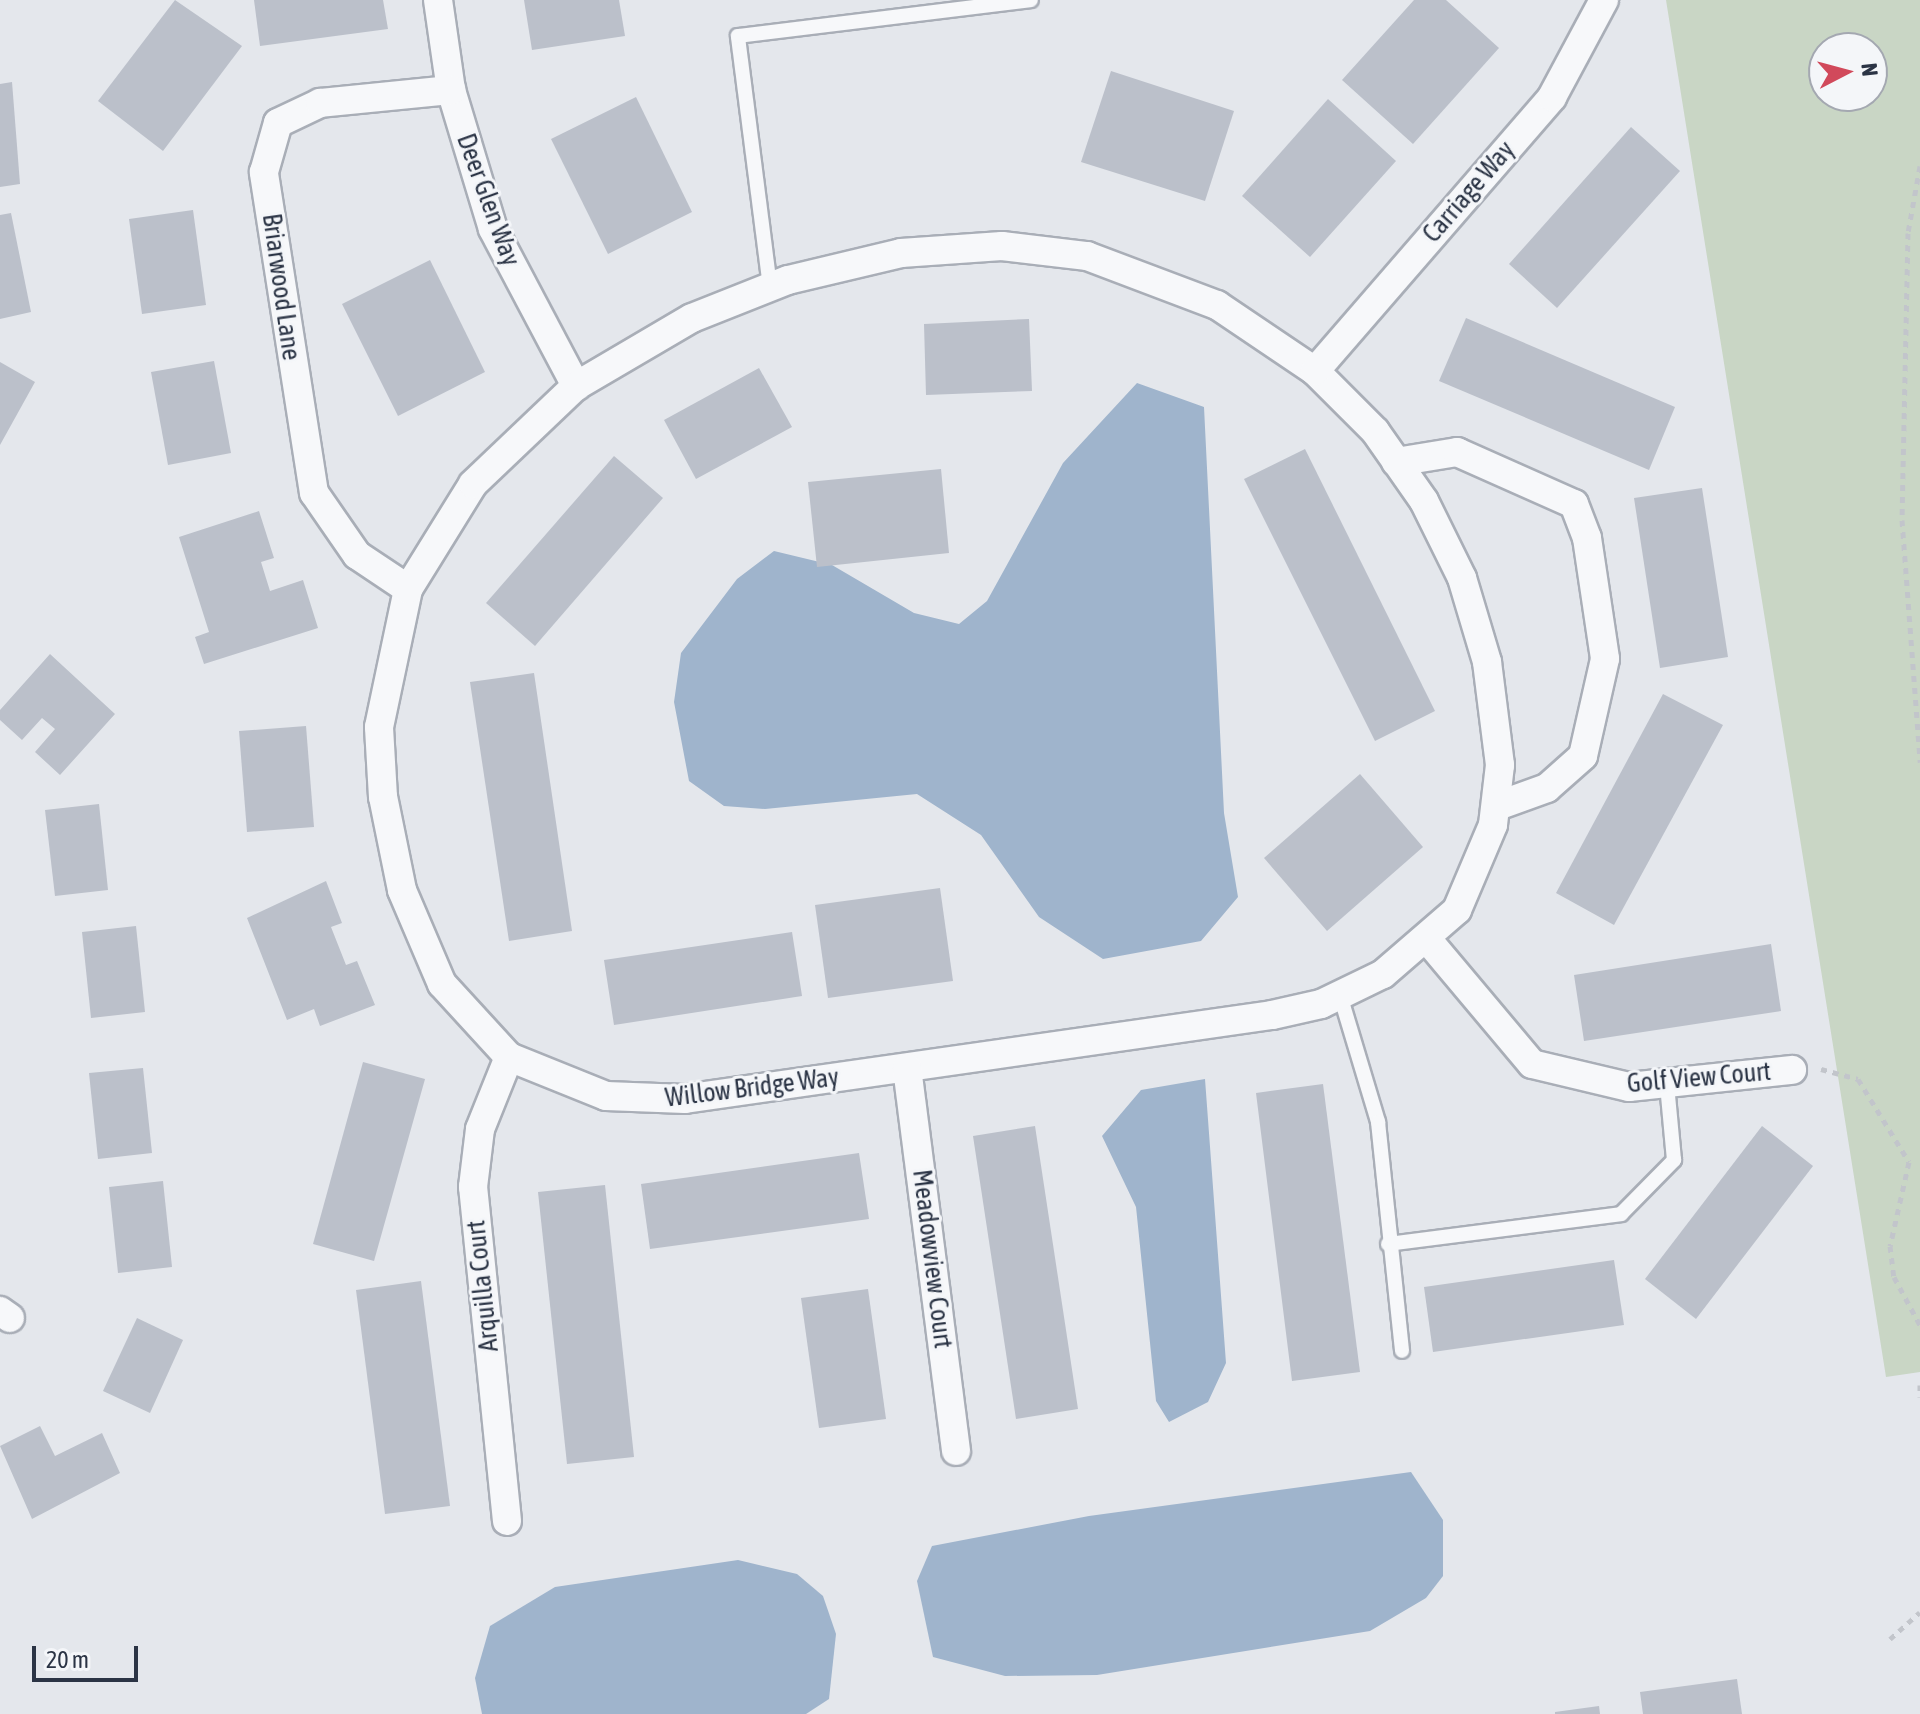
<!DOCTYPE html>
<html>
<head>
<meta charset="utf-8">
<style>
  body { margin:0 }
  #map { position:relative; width:1920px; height:1714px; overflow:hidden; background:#e4e7ec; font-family:"Asap Condensed",sans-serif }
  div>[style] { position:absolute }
  .green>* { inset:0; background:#c9d6c5 }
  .water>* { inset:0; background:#9fb4cc }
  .building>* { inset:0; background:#bbc0ca }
  .path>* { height:5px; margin-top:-2.5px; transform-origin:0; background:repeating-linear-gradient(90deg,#c2c5cb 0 6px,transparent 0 12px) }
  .roads { filter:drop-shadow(2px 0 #a9aeb7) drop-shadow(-2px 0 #a9aeb7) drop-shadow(0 2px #a9aeb7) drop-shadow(0 -2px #a9aeb7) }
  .service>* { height:14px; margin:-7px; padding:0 7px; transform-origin:7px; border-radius:7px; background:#f7f8fa }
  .minor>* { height:28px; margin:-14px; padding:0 14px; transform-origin:14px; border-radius:14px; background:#f7f8fa }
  span { translate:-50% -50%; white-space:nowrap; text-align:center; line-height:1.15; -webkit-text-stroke:6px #f4f6f9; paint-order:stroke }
  .street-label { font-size:26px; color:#2b3445 }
  .north { position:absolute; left:1808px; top:32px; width:80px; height:80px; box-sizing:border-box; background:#f4f6f9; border:2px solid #a4a8b1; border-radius:50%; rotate:84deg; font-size:22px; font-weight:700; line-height:32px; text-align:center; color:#2b3445 }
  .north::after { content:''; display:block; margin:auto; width:28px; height:36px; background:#d1495b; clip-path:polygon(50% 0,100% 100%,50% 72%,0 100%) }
  .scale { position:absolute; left:32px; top:1646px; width:106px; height:36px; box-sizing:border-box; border:4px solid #2b3445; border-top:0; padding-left:10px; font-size:24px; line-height:28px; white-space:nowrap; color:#2b3445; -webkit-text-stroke:6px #f4f6f9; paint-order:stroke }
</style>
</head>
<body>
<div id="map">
  <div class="green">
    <i style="clip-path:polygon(evenodd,1666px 0,1920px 0,1920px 1372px,1886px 1377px,1666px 0,1824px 48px,1872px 48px,1872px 96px,1824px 96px,1824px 48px)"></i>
  </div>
  <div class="water">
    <i style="clip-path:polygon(1137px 383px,1204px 407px,1224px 813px,1238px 897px,1201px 941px,1103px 959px,1039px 917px,981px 835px,917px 794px,765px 809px,724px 806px,689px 781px,674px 702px,681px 653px,737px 579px,774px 551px,832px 565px,914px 613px,959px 624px,987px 601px,1063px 463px)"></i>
    <i style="clip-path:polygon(1205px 1079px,1226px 1363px,1208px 1402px,1169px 1422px,1156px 1401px,1136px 1207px,1102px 1136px,1141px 1090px)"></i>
    <i style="clip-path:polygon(1411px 1472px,1443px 1520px,1443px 1576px,1426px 1598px,1370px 1631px,1097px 1675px,1005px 1676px,933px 1657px,917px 1581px,932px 1546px,1089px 1516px)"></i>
    <i style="clip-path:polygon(738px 1560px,797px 1574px,823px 1596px,836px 1634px,829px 1699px,806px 1714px,482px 1714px,475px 1678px,490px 1626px,555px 1587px)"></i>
  </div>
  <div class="building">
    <i style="clip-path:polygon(175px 0,242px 46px,163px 151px,98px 101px)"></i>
    <i style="clip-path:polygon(254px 0,383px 0,388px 29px,260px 46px)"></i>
    <i style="clip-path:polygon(524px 0,619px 0,625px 36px,532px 50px)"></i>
    <i style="clip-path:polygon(1414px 0,1446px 0,1499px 48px,1413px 144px,1342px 80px)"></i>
    <i style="clip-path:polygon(1111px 71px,1234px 111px,1205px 201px,1081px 162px)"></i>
    <i style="clip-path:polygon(12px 82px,20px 184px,0 187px,0 84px)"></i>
    <i style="clip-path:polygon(636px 97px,692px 212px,608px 254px,551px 139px)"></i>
    <i style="clip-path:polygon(1328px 99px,1396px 161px,1310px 257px,1242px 196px)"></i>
    <i style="clip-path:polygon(1631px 127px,1680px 171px,1557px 308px,1509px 264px)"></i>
    <i style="clip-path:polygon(193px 210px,206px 305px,142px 314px,129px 219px)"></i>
    <i style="clip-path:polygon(11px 213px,31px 312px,0 319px,0 215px)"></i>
    <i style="clip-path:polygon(430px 260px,485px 372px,398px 416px,342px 304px)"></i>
    <i style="clip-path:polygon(1466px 318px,1675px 407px,1649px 470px,1439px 381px)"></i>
    <i style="clip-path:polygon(1029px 319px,1032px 391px,926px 395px,924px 324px)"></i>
    <i style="clip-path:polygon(214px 361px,231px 453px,168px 465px,151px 372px)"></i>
    <i style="clip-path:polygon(0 362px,35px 382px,0 445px)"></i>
    <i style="clip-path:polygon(759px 368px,792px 427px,696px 479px,664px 420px)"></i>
    <i style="clip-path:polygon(1305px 449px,1435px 711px,1375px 741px,1244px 479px)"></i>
    <i style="clip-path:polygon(614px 456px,663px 498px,535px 646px,486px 603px)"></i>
    <i style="clip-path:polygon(941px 469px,949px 553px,817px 567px,808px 482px)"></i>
    <i style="clip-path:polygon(1702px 488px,1728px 657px,1660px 668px,1634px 498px)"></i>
    <i style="clip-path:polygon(259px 511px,274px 558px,261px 562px,270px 591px,303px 580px,318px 628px,204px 664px,195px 637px,209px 632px,179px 537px)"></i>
    <i style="clip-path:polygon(50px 654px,115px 714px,60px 775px,35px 752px,55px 729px,42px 718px,22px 740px,0 720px,0 710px)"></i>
    <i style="clip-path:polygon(534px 673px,572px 931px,509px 941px,470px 682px)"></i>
    <i style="clip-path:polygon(1663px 694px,1723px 725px,1614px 925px,1556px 893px)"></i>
    <i style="clip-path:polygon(306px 726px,314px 827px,247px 832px,239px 731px)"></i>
    <i style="clip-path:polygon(1360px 774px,1423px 847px,1327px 931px,1264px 858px)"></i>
    <i style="clip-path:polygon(99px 804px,108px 890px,55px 896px,45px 810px)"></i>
    <i style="clip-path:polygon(326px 881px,342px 923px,331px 927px,346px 965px,357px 961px,375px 1005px,320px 1026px,314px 1009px,287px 1020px,247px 918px)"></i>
    <i style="clip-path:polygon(940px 888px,953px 981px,828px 998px,815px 905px)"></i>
    <i style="clip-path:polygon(136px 926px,145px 1012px,91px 1018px,82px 932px)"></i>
    <i style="clip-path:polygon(792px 932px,802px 996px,614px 1025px,604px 960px)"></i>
    <i style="clip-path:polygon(1771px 944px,1781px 1011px,1584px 1041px,1574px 975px)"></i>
    <i style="clip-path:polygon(363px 1062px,425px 1079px,374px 1261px,313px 1244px)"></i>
    <i style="clip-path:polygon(143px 1068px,152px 1153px,98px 1159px,89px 1073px)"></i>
    <i style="clip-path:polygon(1323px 1084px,1360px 1372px,1292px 1381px,1256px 1093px)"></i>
    <i style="clip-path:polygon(1035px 1126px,1078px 1409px,1016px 1419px,973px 1136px)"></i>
    <i style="clip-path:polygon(1762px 1126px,1813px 1166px,1696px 1319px,1645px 1279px)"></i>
    <i style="clip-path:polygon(859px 1153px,869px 1219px,650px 1249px,641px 1184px)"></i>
    <i style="clip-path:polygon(163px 1181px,172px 1267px,118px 1273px,109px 1187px)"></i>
    <i style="clip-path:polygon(605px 1185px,634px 1457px,567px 1464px,538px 1192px)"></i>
    <i style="clip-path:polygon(1614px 1260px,1624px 1325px,1433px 1352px,1424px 1287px)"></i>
    <i style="clip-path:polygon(421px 1281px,450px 1506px,385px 1514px,356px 1290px)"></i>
    <i style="clip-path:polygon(868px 1289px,886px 1419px,819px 1428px,801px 1298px)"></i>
    <i style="clip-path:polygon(137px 1318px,183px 1340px,150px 1413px,103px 1391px)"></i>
    <i style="clip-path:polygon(40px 1426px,55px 1456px,102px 1433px,120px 1473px,32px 1519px,0 1446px)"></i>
    <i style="clip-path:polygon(1737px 1679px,1742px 1714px,1643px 1714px,1640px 1692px)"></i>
    <i style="clip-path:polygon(1599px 1706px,1600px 1714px,1555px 1714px,1555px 1712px)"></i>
  </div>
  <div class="path">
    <i style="left:1920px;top:166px;width:68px;rotate:100.2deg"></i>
    <i style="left:1908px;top:233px;width:287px;rotate:91.2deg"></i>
    <i style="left:1902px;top:520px;width:243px;rotate:85.7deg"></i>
    <i style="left:1821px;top:1069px;width:38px;rotate:15deg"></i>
    <i style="left:1858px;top:1079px;width:97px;rotate:58.4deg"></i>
    <i style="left:1909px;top:1162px;width:86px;rotate:102.7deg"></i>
    <i style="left:1890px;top:1246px;width:31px;rotate:83deg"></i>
    <i style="left:1894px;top:1277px;width:55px;rotate:61.6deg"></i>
    <i style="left:1920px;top:1385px;width:12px;rotate:90deg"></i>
    <i style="left:1890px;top:1639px;width:40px;rotate:-42deg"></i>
  </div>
  <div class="roads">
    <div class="service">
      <i style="left:770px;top:287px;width:253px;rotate:-97.3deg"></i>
      <i style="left:738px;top:36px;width:295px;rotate:-7deg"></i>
      <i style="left:1340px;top:995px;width:133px;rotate:73.3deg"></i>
      <i style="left:1378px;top:1122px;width:230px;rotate:84deg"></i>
      <i style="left:1388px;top:1244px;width:235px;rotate:-7.3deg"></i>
      <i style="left:1621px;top:1214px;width:76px;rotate:-45.5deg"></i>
      <i style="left:1674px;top:1160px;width:76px;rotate:-95.3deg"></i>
    </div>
    <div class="minor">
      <i style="left:438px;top:0;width:91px;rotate:81.8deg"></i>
      <i style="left:451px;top:90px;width:145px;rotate:73.2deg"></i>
      <i style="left:493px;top:229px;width:178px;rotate:62.1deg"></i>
      <i style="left:1002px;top:246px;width:86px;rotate:6.7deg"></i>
      <i style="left:1087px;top:256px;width:139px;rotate:20.7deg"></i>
      <i style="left:1217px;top:305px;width:118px;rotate:34deg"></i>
      <i style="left:1315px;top:371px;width:85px;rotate:45deg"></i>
      <i style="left:1375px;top:431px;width:85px;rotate:55deg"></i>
      <i style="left:1424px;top:501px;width:86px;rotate:63.7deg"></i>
      <i style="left:1462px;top:578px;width:88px;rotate:73.4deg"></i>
      <i style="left:1487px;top:662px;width:104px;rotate:82.8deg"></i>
      <i style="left:1500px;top:765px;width:60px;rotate:96.7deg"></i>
      <i style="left:1493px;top:825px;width:92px;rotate:113deg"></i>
      <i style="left:1457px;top:910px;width:98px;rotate:139.1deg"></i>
      <i style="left:1383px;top:974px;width:69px;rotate:154.2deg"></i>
      <i style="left:1321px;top:1004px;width:50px;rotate:167.3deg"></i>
      <i style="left:1272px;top:1015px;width:593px;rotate:171.86deg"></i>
      <i style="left:685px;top:1099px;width:79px;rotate:-177.8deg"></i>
      <i style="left:606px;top:1096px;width:105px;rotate:-158.1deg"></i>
      <i style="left:509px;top:1057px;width:99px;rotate:-132.5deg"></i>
      <i style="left:442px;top:984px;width:102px;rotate:-113.1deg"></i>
      <i style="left:402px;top:890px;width:95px;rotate:-101.5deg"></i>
      <i style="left:383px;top:797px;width:70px;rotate:-93.3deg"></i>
      <i style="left:379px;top:727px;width:141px;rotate:-78.1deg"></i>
      <i style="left:408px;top:589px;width:123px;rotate:-58.2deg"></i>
      <i style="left:473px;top:484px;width:142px;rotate:-43.6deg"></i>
      <i style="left:576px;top:386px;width:134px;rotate:-30.4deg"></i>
      <i style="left:692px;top:318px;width:103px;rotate:-21.6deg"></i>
      <i style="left:788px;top:280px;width:116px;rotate:-13.4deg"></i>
      <i style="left:901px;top:253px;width:101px;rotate:-4deg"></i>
      <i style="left:1315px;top:371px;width:362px;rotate:-49.1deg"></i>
      <i style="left:1552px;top:97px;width:110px;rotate:-61.8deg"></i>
      <i style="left:1396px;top:462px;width:62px;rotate:-9.3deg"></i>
      <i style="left:1457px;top:452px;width:128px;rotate:24deg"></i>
      <i style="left:1574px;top:504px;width:36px;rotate:69deg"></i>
      <i style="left:1587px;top:538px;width:122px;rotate:81.5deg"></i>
      <i style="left:1605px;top:659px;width:99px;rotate:102.8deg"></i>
      <i style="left:1583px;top:756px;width:48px;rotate:138.4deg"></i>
      <i style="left:1547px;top:788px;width:53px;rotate:160.2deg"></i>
      <i style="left:408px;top:589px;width:61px;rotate:-146.3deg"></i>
      <i style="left:357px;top:555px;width:75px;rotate:-124.7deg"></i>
      <i style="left:314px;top:493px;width:325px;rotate:-98.9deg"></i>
      <i style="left:264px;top:172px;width:51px;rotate:-74.1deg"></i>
      <i style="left:278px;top:123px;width:47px;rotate:-25.5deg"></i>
      <i style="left:320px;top:103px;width:132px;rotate:-5.7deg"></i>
      <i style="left:1427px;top:939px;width:163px;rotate:50deg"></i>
      <i style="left:1532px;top:1064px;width:100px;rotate:13.3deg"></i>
      <i style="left:1629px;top:1087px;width:164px;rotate:-6deg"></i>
      <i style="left:907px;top:1068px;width:386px;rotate:82.7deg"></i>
      <i style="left:0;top:1311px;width:12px;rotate:35deg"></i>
      <i style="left:507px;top:1521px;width:336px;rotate:-95.8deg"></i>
      <i style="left:473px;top:1187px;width:58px;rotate:-83.1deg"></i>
      <i style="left:480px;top:1129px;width:78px;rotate:-68.1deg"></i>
    </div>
  </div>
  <div class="street-label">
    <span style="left:1469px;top:192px;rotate:-49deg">Carriage Way</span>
    <span style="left:488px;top:200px;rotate:70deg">Deer Glen Way</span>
    <span style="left:281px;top:287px;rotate:82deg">Briarwood Lane</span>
    <span style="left:1699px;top:1078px;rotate:-5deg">Golf View Court</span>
    <span style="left:752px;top:1088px;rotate:-7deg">Willow Bridge Way</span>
    <span style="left:932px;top:1259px;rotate:83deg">Meadowview Court</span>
    <span style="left:483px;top:1286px;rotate:-96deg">Arquilla Court</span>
  </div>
  <div class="north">N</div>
  <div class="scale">20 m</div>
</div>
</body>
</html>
